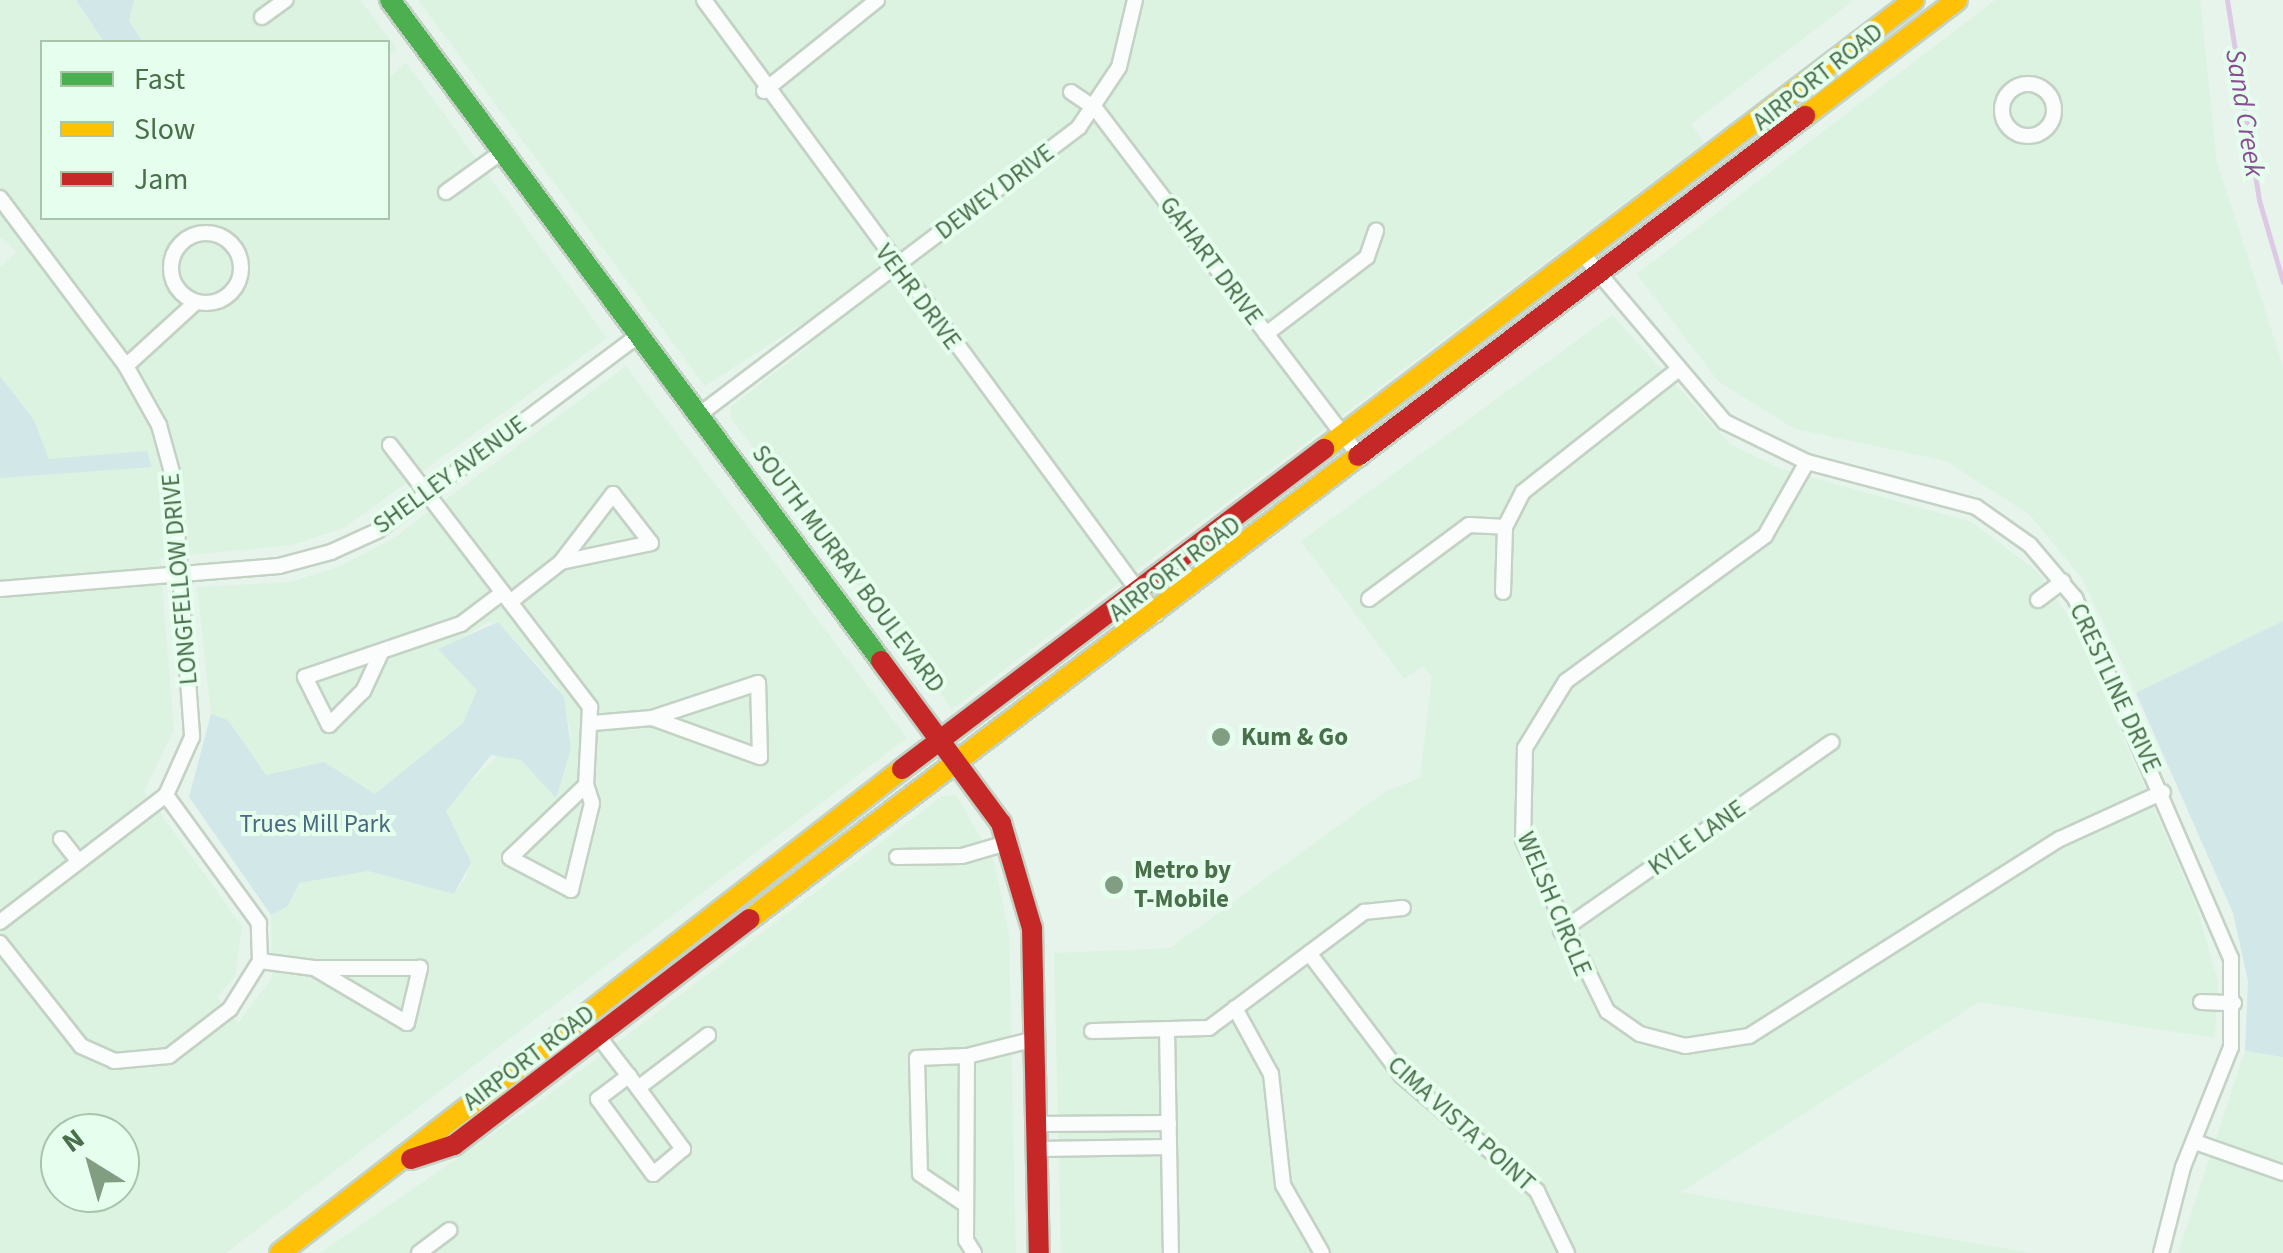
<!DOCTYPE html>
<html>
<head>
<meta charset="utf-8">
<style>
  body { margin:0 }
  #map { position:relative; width:2283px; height:1253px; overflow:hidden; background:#e7f4eb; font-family:"Source Sans 3",sans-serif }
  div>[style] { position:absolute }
  .residential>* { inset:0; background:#dcf3e2 }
  .green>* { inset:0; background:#d2e7e8 }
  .stream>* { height:5px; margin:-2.5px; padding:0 2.5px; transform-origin:2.5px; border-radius:2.5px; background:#dec9e5 }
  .roads { filter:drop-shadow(2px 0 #c3d2c4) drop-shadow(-2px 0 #c3d2c4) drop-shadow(0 2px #c3d2c4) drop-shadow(0 -2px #c3d2c4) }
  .street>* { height:14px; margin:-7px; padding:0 7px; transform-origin:7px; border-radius:7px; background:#fbfdfc }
  .street>.ring { margin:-7px; padding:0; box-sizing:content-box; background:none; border:14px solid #fbfdfc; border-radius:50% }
  .fast>* { height:20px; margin:-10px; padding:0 10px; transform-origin:10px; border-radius:10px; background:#4caf50 }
  .slow>* { height:20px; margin:-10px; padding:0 10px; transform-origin:10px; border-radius:10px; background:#ffc107 }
  .jam>* { height:20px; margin:-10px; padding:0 10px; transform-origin:10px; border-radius:10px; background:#c62828 }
  .dots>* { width:28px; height:28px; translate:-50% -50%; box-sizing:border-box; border:5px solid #e6feed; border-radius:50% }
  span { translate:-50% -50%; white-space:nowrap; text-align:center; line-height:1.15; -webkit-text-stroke:8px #e6feed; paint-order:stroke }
  .street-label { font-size:25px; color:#4a6f4b }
  .poi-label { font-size:25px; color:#4a6f4b; font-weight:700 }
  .left { translate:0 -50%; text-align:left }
  .park-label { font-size:25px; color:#496b7f }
  .water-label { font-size:28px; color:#894f95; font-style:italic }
  .legend { position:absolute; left:40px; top:40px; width:350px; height:180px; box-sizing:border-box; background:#e6feed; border:2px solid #a8c5ac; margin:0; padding:12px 18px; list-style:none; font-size:30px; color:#4a6f4b }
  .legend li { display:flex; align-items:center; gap:20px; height:50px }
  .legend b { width:50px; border:2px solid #a8c5ac }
  .north { position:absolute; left:40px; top:1113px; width:100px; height:100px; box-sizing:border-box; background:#e6feed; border:2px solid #a8c5ac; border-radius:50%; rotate:323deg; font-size:28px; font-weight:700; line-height:40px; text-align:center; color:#4a6f4b }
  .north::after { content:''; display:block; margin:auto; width:35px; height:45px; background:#819e83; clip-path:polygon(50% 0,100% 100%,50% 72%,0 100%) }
</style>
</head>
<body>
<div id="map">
  <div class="residential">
    <i style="clip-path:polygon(evenodd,0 0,76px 0,104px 42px,42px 42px,42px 218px,388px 218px,388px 79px,406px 62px,607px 338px,344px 528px,292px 545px,160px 558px,174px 730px,144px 791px,242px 926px,235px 977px,217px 997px,238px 1023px,272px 978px,271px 915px,287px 907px,298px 883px,368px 871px,454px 894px,467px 876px,463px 843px,445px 820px,450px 801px,501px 753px,521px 760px,556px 797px,571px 733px,557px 686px,498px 622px,487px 623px,450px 645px,477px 690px,463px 723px,375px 794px,323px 762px,266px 775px,228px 720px,211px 714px,197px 587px,290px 582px,338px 567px,392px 539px,626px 366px,907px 738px,226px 1253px,0 1253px,0 478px,152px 466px,147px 451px,49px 460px,34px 420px,0 376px,0 267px,17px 252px,0 237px,0 0,60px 1133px,120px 1133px,120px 1193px,60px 1193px,60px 1133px)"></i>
    <i style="clip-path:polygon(134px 0,360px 0,397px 49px,388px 56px,388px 42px,143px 42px,129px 21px)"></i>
    <i style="clip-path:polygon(418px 0,1854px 0,1691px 124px,1704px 143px,952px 709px,730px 417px,731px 406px,810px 346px,798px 326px,705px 386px)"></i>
    <i style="clip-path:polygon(1995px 0,2200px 0,2217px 162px,2283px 366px,2283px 621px,2136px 693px,2083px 580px,2030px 515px,1946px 461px,1795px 429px,1718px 381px,1637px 274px)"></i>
    <i style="clip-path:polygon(1612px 315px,1730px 444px,1781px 469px,1972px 522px,2038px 572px,2074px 625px,2196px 905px,2218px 982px,2215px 1038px,1979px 1002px,1681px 1192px,2031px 1253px,1061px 1253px,1054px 953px,1170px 948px,1386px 791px,1420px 778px,1432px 676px,1423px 666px,1404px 679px,1301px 541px)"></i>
    <i style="clip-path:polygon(956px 795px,994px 861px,1009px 934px,1016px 1253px,320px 1253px,543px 1099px,942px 796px)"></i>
    <i style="clip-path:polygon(2245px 1051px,2283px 1057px,2283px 1253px,2178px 1253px)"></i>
  </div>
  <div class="green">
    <i style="clip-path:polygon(76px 0,134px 0,129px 21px,143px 42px,104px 42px)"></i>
    <i style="clip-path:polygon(0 376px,34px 420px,49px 459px,147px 451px,152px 467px,0 478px)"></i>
    <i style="clip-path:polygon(2283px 621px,2283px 1057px,2245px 1051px,2248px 981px,2233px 913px,2136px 693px)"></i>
    <i style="clip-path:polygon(498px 622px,564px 697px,571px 749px,556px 798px,521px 760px,491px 755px,446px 811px,471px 862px,454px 894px,368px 871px,299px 883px,287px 907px,271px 915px,189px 797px,211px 714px,228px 720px,266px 775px,324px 762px,375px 794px,463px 723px,477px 690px,438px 649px)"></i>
  </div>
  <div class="stream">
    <i style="left:2227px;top:0;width:203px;rotate:80.9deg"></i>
    <i style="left:2259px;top:200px;width:85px;rotate:73.7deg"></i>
  </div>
  <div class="roads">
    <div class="street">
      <i style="left:704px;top:0;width:763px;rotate:53.69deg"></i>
      <i style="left:262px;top:17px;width:29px;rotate:-36deg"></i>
      <i class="ring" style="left:2002px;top:84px;width:38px;height:38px"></i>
      <i style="left:764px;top:91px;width:145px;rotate:-38.8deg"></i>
      <i style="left:1071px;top:92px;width:29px;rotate:34deg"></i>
      <i style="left:1095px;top:108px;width:440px;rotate:52.8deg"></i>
      <i style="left:446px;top:192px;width:70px;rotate:-35.7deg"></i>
      <i style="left:0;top:198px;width:210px;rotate:53.1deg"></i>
      <i style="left:126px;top:366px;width:68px;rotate:60.8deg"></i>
      <i style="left:159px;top:425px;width:53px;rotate:74.6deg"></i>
      <i style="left:173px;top:476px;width:262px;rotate:85.8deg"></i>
      <i style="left:192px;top:737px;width:64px;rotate:114.1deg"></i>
      <i style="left:166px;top:795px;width:209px;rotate:142.6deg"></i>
      <i class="ring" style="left:171px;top:233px;width:56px;height:56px"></i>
      <i style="left:1582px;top:253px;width:221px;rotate:49.8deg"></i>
      <i style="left:1725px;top:422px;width:91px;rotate:26deg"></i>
      <i style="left:1807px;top:462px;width:175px;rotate:14.9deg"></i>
      <i style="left:1976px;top:507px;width:66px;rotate:35.1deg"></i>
      <i style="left:2030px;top:545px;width:70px;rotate:49.7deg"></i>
      <i style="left:2075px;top:598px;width:392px;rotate:66.6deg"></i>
      <i style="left:2231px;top:958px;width:89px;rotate:90deg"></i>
      <i style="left:2231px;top:1047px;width:129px;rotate:111.8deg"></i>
      <i style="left:2183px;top:1167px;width:89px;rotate:104.3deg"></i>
      <i style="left:1266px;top:334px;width:127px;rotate:-37.3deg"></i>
      <i style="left:1367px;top:257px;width:28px;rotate:-71deg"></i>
      <i style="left:126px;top:366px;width:95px;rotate:-42.4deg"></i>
      <i style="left:700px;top:414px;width:475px;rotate:-37.1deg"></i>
      <i style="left:1079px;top:127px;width:72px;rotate:-56.3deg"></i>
      <i style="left:1119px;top:67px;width:69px;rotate:-76.6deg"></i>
      <i style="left:390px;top:445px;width:330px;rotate:52.6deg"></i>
      <i style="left:590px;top:707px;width:78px;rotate:92.9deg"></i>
      <i style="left:586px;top:785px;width:105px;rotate:136.2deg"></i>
      <i style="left:510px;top:858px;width:69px;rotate:27.7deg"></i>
      <i style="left:571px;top:890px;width:89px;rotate:-76.4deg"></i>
      <i style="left:592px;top:803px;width:19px;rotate:-108deg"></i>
      <i style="left:1807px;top:462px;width:85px;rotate:119.6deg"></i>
      <i style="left:1765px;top:536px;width:246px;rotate:143.9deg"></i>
      <i style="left:1566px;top:681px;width:79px;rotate:121.5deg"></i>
      <i style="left:1525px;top:748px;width:92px;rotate:91.2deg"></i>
      <i style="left:1523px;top:840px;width:191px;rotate:63.8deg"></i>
      <i style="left:1607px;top:1011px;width:40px;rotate:34.9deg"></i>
      <i style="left:1640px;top:1034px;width:47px;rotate:14.9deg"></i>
      <i style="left:1685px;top:1046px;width:65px;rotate:-8.9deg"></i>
      <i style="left:1749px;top:1036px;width:368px;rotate:-32.4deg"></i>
      <i style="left:2060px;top:839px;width:113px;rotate:-24.5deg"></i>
      <i style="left:0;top:589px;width:280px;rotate:-4.7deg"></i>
      <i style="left:279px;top:566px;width:54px;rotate:-15.1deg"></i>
      <i style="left:331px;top:552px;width:51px;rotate:-24.5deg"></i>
      <i style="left:377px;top:531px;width:329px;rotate:-36.8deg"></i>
      <i style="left:1503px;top:592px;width:65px;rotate:-88.2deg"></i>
      <i style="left:1505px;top:527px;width:39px;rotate:-63deg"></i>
      <i style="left:1523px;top:492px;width:194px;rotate:-38.3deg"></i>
      <i style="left:1369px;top:599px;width:124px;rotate:-36.5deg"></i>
      <i style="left:1469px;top:525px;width:36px;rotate:3deg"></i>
      <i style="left:2038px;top:600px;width:31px;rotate:-37deg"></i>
      <i style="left:510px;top:602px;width:65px;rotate:-38.1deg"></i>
      <i style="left:561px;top:562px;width:92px;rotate:-11.9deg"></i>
      <i style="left:651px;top:543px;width:62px;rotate:-127.8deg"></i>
      <i style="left:613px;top:494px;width:86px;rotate:127.4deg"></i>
      <i style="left:380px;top:655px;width:40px;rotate:115deg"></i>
      <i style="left:363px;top:691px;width:48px;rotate:135deg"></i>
      <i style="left:329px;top:725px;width:54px;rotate:-116.6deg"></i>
      <i style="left:305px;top:677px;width:165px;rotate:-18.8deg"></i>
      <i style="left:461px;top:624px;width:51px;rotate:-37.1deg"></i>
      <i style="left:593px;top:723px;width:59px;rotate:-4.8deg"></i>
      <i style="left:652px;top:718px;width:115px;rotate:19.9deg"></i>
      <i style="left:760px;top:757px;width:74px;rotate:-91.5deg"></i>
      <i style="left:758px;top:683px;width:112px;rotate:161.7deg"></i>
      <i style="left:61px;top:839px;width:28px;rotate:52deg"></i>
      <i style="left:897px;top:857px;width:65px;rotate:-0.9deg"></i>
      <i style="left:962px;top:856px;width:50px;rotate:-16.3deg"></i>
      <i style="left:1561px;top:931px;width:330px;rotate:-34.9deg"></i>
      <i style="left:0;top:943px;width:131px;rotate:51.8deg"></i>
      <i style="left:81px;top:1046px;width:36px;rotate:24deg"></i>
      <i style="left:114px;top:1061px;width:55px;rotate:-5.2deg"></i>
      <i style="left:169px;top:1056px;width:77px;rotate:-37.6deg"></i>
      <i style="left:230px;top:1009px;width:57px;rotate:-58deg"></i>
      <i style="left:260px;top:961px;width:38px;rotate:-92deg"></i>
      <i style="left:259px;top:923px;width:158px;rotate:-126deg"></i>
      <i style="left:1309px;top:953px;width:154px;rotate:52.9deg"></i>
      <i style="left:1402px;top:1076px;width:177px;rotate:40.4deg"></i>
      <i style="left:1537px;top:1191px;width:69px;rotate:64.2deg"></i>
      <i style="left:260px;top:961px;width:54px;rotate:7.4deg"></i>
      <i style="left:314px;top:968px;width:108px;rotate:30.6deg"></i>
      <i style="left:407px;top:1023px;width:57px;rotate:-76.7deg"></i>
      <i style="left:420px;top:968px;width:106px;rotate:180deg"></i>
      <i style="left:2201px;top:1002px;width:33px;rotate:2deg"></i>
      <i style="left:1235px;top:1008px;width:75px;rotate:61.4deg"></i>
      <i style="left:1271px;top:1074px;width:112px;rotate:83.8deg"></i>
      <i style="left:1283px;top:1185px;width:78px;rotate:60.2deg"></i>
      <i style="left:1167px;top:1029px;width:224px;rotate:89deg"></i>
      <i style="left:1092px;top:1031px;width:117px;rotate:-1.5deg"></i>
      <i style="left:1209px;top:1028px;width:194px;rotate:-36.8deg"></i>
      <i style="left:1364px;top:912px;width:39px;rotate:-6deg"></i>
      <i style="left:599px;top:1037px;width:64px;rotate:52.6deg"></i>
      <i style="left:638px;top:1088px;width:76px;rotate:53.6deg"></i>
      <i style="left:683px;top:1149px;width:39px;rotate:140deg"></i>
      <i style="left:653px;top:1174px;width:93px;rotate:-126.3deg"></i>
      <i style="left:598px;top:1099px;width:39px;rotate:-37deg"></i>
      <i style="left:638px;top:1088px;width:88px;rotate:-37.1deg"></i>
      <i style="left:1037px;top:1124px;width:132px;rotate:-0.4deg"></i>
      <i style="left:2195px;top:1142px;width:93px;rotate:19.4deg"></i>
      <i style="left:1038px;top:1149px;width:131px;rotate:-0.9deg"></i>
      <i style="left:966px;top:1205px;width:55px;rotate:-146deg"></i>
      <i style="left:920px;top:1174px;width:116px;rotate:-91.5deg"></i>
      <i style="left:917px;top:1058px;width:50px;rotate:-2.3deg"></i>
      <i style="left:419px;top:1253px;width:38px;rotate:-37deg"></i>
      <i style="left:974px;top:1253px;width:15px;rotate:-122deg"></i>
      <i style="left:966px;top:1240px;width:184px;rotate:-89.7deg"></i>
      <i style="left:967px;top:1056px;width:70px;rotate:-14deg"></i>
    </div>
    <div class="fast">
      <i style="left:390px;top:0;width:823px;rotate:53.39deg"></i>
    </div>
    <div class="slow">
      <i style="left:1805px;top:116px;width:191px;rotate:-37.3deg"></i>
      <i style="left:1324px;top:449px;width:741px;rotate:-37.27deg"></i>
      <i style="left:750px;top:919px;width:764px;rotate:-37.29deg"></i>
      <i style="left:280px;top:1253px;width:788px;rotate:-37.89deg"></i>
    </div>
    <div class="jam">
      <i style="left:1358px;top:456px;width:562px;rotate:-37.26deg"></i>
      <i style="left:881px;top:661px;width:202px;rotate:53.5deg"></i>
      <i style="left:1001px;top:823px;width:109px;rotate:73.6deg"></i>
      <i style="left:1032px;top:928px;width:325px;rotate:88.8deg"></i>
      <i style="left:902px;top:769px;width:530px;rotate:-37.17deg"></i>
      <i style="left:411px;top:1159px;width:45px;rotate:-18deg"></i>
      <i style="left:454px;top:1145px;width:372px;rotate:-37.4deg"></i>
    </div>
  </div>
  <div class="dots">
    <i style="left:1221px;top:737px;background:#819e83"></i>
    <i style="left:1114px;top:885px;background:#819e83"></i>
  </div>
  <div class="street-label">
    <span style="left:1818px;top:77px;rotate:-38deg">AIRPORT ROAD</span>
    <span style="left:995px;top:192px;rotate:-37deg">DEWEY DRIVE</span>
    <span style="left:1211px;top:261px;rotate:53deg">GAHART DRIVE</span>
    <span style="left:918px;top:297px;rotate:53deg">VEHR DRIVE</span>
    <span style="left:450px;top:475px;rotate:-36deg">SHELLEY AVENUE</span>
    <span style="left:848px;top:569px;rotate:53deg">SOUTH MURRAY BOULEVARD</span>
    <span style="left:1175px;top:569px;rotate:-37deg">AIRPORT ROAD</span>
    <span style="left:180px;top:579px;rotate:-95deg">LONGFELLOW DRIVE</span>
    <span style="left:2115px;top:688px;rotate:65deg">CRESTLINE DRIVE</span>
    <span style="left:1697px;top:838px;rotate:-35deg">KYLE LANE</span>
    <span style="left:1554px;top:904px;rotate:67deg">WELSH CIRCLE</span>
    <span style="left:529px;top:1058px;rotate:-37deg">AIRPORT ROAD</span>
    <span style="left:1461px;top:1124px;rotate:42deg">CIMA VISTA POINT</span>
  </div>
  <div class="poi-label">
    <span class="left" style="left:1241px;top:737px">Kum &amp; Go</span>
    <span class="left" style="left:1134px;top:885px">Metro by<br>T-Mobile</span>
  </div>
  <div class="park-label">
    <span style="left:315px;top:824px">Trues Mill Park</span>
  </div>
  <div class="water-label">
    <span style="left:2245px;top:113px;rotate:81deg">Sand Creek</span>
  </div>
  <ul class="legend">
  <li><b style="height:12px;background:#4caf50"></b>Fast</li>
  <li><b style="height:12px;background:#ffc107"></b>Slow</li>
  <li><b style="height:12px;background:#c62828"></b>Jam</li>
  </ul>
  <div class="north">N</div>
</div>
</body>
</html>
